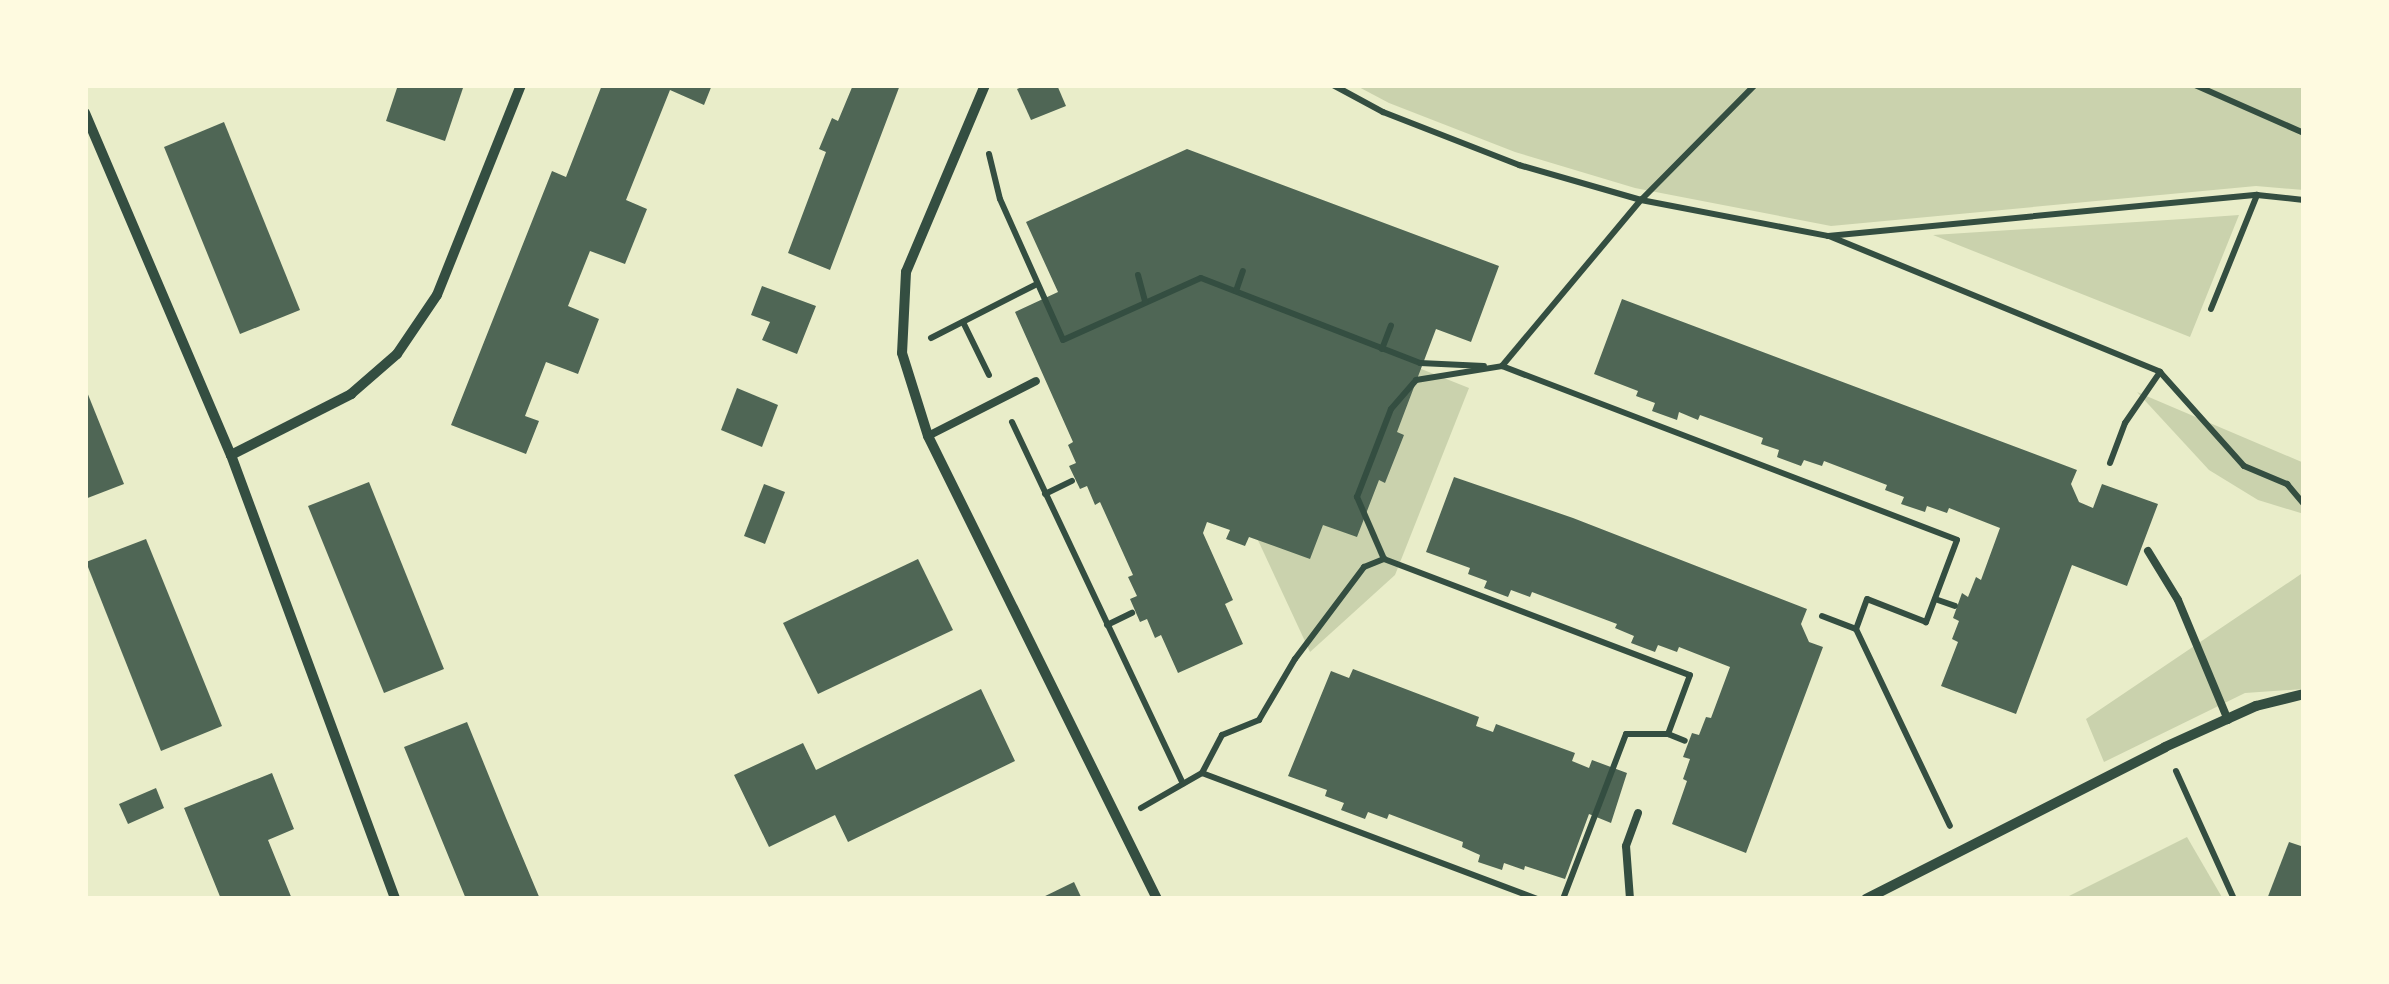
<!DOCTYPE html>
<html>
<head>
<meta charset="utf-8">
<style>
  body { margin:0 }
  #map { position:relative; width:2389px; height:984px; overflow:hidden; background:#e9edc9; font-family:"Golos Text",sans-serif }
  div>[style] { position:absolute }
  .green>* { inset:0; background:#cad2ad }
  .building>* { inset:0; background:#4f6655 }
  .path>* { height:6px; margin:-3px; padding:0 3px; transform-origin:3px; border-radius:3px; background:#344e41 }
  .service>* { height:8px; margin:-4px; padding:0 4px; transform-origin:4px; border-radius:4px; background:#344e41 }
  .minor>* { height:10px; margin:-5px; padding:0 5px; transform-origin:5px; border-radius:5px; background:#344e41 }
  span { translate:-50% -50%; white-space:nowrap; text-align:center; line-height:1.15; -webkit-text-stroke:8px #fefae0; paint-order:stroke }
  .frame { position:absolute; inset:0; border:88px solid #fefae0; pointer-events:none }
</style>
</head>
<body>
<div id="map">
  <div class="green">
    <i style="clip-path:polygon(1355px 85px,2304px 85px,2304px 190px,2256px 186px,1831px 226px,1635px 188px,1515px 152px,1389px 103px)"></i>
    <i style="clip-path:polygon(2239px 215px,2190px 337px,1933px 235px,2183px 219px)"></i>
    <i style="clip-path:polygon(1200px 281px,1469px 388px,1395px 575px,1310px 652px,1148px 304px)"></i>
    <i style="clip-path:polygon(2137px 392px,2304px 463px,2304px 514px,2258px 500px,2209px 470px)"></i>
    <i style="clip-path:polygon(2304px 572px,2304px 689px,2245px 693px,2104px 762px,2086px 719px)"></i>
    <i style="clip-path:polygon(2187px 837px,2223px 899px,2063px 899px)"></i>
  </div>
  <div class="building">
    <i style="clip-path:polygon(398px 85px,464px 85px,445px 141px,386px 121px)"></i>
    <i style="clip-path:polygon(602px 85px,712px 85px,704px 105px,670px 90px,626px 200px,647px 209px,625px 264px,590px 251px,568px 306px,599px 319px,578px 374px,546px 362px,525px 416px,539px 421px,526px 454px,451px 425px,552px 171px,566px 177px)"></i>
    <i style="clip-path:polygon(853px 85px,900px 85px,830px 270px,788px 253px,826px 152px,819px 149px,832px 118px,838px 121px)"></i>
    <i style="clip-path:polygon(1027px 85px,1057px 85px,1066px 106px,1031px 120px,1017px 89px)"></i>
    <i style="clip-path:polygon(224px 122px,300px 310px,240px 334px,164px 147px)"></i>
    <i style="clip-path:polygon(1187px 149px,1499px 266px,1471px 342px,1436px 329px,1397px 432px,1404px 435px,1385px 483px,1379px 480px,1357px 537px,1323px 525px,1310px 559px,1249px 537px,1245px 546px,1226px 539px,1230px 530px,1207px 522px,1203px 533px,1233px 600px,1225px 604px,1243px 644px,1178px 673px,1161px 635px,1155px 638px,1147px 619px,1140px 622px,1130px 599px,1137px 596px,1128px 577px,1133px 575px,1100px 502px,1095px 505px,1087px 486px,1080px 489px,1069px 466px,1076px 463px,1068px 445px,1073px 442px,1015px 312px,1058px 292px,1026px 222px)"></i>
    <i style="clip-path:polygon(762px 286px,816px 306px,797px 354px,762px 340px,770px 322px,751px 315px)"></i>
    <i style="clip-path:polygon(1622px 299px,2077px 470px,2071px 484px,2079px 502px,2093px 508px,2102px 484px,2158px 504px,2127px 586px,2072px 565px,2016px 714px,1941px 686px,1958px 642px,1952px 639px,1959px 621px,1953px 618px,1962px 593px,1968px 597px,1976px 577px,1981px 580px,2000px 528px,1949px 508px,1947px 513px,1927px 506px,1925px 512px,1901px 504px,1904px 497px,1885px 490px,1887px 485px,1824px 461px,1822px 466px,1804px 460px,1801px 466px,1777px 457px,1779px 450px,1761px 444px,1763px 438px,1700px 415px,1698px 420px,1679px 412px,1677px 420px,1652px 411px,1655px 403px,1636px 396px,1638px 391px,1594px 374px)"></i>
    <i style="clip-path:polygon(85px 387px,124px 484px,85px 499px)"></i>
    <i style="clip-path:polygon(737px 388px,778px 405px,762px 447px,721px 430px)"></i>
    <i style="clip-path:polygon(1454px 477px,1573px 518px,1807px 609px,1801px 624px,1809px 642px,1823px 647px,1746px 853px,1672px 824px,1687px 781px,1683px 779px,1690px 759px,1683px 757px,1692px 733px,1699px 735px,1706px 717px,1711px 718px,1730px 667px,1679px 647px,1677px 652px,1658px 645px,1655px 652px,1631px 643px,1634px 636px,1615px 628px,1617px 624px,1532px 592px,1530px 597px,1511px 590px,1508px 597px,1484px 588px,1487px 581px,1468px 574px,1470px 568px,1426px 552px)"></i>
    <i style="clip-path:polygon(369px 482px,444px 669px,384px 693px,308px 506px)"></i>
    <i style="clip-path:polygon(764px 484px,785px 492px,765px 544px,744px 536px)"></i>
    <i style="clip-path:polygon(146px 539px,222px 726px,161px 751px,86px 562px)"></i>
    <i style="clip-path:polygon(918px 559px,953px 630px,818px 694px,783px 623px)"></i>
    <i style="clip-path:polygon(1353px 669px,1479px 717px,1476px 726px,1493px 732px,1496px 724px,1575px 753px,1572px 761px,1589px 768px,1592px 760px,1627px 773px,1611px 823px,1589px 814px,1565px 879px,1525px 866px,1524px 870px,1504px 863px,1502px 870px,1478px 862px,1480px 855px,1462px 847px,1463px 842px,1389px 814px,1387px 819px,1368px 812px,1365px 819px,1341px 810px,1344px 803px,1325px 796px,1327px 790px,1288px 776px,1331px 671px,1349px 678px)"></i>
    <i style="clip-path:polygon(981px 689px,1015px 761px,848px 842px,835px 815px,769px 847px,734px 775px,803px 743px,816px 770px)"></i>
    <i style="clip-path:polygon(467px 722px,506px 818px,540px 899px,466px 899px,443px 843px,404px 747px)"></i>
    <i style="clip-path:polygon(272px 773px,294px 829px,268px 840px,292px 899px,221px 899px,184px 808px)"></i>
    <i style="clip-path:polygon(156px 788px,164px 808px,128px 824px,119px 804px)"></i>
    <i style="clip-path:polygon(2289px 842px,2304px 847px,2304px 899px,2267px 899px)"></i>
    <i style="clip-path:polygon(1074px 882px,1082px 899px,1039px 899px)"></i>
  </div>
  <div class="path">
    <i style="left:1333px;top:85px;width:57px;rotate:28.4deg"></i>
    <i style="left:1383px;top:112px;width:146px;rotate:21.3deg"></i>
    <i style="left:1519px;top:165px;width:127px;rotate:16deg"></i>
    <i style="left:1641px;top:200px;width:190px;rotate:10.9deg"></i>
    <i style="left:1828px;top:236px;width:431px;rotate:-5.5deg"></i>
    <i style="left:2257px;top:195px;width:47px;rotate:6.1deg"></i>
    <i style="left:2195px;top:85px;width:119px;rotate:23.8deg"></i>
    <i style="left:989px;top:154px;width:46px;rotate:76.3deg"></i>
    <i style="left:1000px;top:199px;width:154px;rotate:65.9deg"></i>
    <i style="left:1063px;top:340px;width:151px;rotate:-24.2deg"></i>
    <i style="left:1201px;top:278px;width:235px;rotate:21.2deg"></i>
    <i style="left:1420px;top:363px;width:64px;rotate:2.7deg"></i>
    <i style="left:1829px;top:236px;width:358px;rotate:22.3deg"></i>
    <i style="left:2160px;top:372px;width:126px;rotate:48.2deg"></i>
    <i style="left:2244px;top:466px;width:47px;rotate:22.7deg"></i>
    <i style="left:2287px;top:484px;width:26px;rotate:50deg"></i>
    <i style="left:1138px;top:275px;width:28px;rotate:75deg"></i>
    <i style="left:1236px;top:291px;width:21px;rotate:-71deg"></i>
    <i style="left:2211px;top:309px;width:123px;rotate:-68deg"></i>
    <i style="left:963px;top:322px;width:59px;rotate:63.9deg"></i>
    <i style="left:931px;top:338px;width:119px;rotate:-27deg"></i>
    <i style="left:1382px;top:349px;width:25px;rotate:-69deg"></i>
    <i style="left:1502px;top:366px;width:217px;rotate:-50.1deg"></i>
    <i style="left:1641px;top:200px;width:162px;rotate:-45.3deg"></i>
    <i style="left:1012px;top:422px;width:400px;rotate:64.7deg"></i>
    <i style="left:2110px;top:463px;width:43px;rotate:-69.4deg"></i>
    <i style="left:2125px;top:423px;width:62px;rotate:-55.5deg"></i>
    <i style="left:1045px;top:494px;width:30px;rotate:-26deg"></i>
    <i style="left:1384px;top:559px;width:327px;rotate:20.8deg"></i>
    <i style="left:1690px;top:675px;width:63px;rotate:110.4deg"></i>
    <i style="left:1668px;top:734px;width:42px;rotate:180deg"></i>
    <i style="left:1626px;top:734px;width:177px;rotate:110.9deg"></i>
    <i style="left:1935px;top:599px;width:21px;rotate:19deg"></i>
    <i style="left:1822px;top:616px;width:36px;rotate:21deg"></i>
    <i style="left:1107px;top:625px;width:28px;rotate:-26deg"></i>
    <i style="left:1668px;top:734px;width:18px;rotate:22deg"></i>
    <i style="left:2176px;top:771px;width:141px;rotate:65.6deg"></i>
    <i style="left:1202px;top:773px;width:43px;rotate:-62.2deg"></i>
    <i style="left:1222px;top:735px;width:40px;rotate:-22deg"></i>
    <i style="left:1259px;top:720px;width:71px;rotate:-59.5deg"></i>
    <i style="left:1295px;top:659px;width:115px;rotate:-53.1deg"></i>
    <i style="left:1364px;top:567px;width:22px;rotate:-22deg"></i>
    <i style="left:1384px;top:559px;width:68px;rotate:-113.5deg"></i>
    <i style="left:1357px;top:497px;width:94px;rotate:-68.9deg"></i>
    <i style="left:1391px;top:409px;width:38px;rotate:-49deg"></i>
    <i style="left:1416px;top:380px;width:87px;rotate:-9.2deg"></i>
    <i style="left:1502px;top:366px;width:487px;rotate:20.9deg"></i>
    <i style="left:1957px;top:540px;width:88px;rotate:110.7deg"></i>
    <i style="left:1926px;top:622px;width:63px;rotate:-158.7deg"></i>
    <i style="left:1867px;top:599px;width:32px;rotate:110deg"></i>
    <i style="left:1856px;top:629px;width:218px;rotate:64.5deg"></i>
    <i style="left:1141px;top:808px;width:70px;rotate:-29.8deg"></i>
    <i style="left:1202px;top:773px;width:359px;rotate:20.6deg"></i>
  </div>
  <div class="service">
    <i style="left:928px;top:436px;width:121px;rotate:-27deg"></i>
    <i style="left:2148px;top:551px;width:57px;rotate:58.5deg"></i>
    <i style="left:2178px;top:600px;width:130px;rotate:67.4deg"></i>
    <i style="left:1630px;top:899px;width:53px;rotate:-94.3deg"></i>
    <i style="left:1626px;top:846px;width:35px;rotate:-70deg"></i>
  </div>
  <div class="minor">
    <i style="left:985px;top:85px;width:203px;rotate:112.9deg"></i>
    <i style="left:906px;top:272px;width:81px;rotate:92.8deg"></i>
    <i style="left:902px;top:353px;width:87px;rotate:72.6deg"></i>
    <i style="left:928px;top:436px;width:517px;rotate:63.68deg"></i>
    <i style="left:85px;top:113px;width:372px;rotate:66.9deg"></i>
    <i style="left:231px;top:455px;width:473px;rotate:69.7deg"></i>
    <i style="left:231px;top:455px;width:135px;rotate:-26.9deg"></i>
    <i style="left:351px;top:394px;width:61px;rotate:-41deg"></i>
    <i style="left:397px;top:354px;width:71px;rotate:-55.9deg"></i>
    <i style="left:437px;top:295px;width:226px;rotate:-68.2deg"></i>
    <i style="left:1866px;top:899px;width:335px;rotate:-26.9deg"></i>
    <i style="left:2165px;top:747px;width:100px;rotate:-24.3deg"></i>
    <i style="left:2256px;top:706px;width:49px;rotate:-14deg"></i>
  </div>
  <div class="frame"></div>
</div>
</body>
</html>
